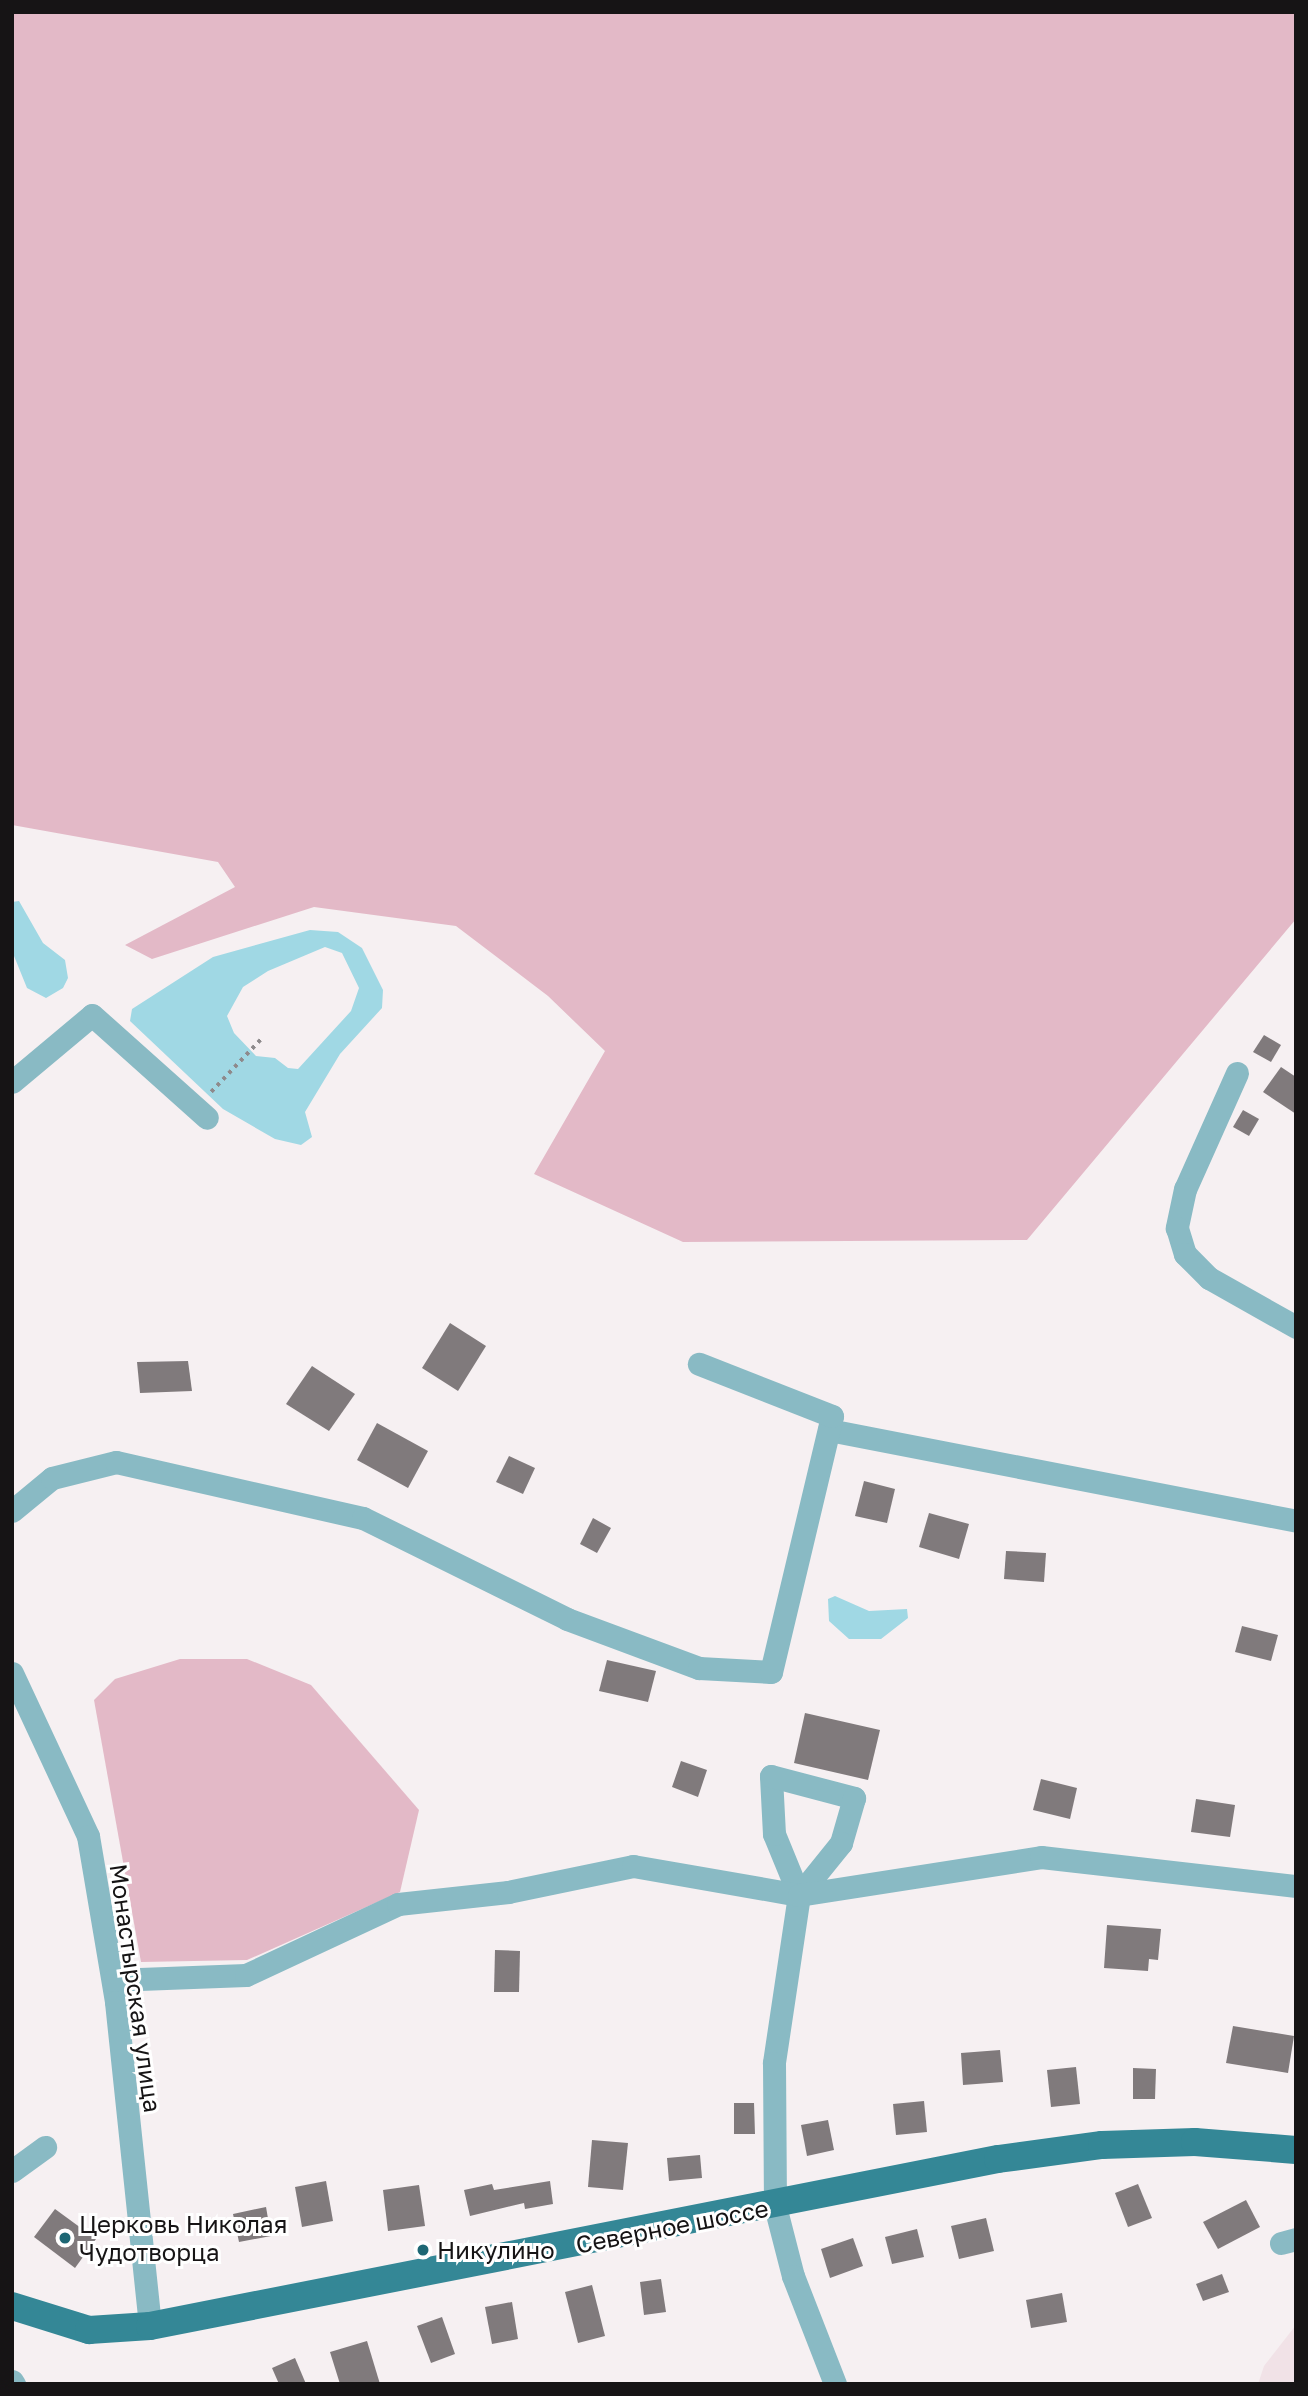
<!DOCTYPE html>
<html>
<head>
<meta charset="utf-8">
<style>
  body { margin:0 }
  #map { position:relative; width:1308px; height:2396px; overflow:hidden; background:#f6f0f2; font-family:"Golos Text",sans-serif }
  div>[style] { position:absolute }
  .built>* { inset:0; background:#f1e2e7 }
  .green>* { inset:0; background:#e3b9c7 }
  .water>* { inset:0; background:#a0d8e4 }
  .building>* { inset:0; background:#807a7c }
  .path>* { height:3.5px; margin-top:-1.75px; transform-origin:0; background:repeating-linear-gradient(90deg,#8e8a8c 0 3.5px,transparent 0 8.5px) }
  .minor>* { height:23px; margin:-11.5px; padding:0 11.5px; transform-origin:11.5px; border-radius:11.5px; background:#89bac4 }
  .major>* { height:28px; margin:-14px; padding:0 14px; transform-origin:14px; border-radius:14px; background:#348796 }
  .dots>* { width:19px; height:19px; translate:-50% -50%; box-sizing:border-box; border:4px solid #fff; border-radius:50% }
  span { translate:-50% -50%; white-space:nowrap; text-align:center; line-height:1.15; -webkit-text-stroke:6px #fff; paint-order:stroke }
  .street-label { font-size:24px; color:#161415 }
  .poi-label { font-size:24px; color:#161415 }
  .left { translate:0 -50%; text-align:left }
  .frame { position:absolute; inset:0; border:14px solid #161415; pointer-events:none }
</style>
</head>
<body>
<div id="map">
  <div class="built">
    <i style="clip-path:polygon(1296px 2325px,1296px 2384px,1258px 2384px,1264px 2366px)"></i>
  </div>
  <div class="green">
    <i style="clip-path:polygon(12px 12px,1296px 12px,1296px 919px,1027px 1240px,683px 1242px,534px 1174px,605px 1051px,548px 996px,456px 926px,314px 907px,152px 959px,125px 945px,235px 887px,218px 862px,12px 825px)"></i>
    <i style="clip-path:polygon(180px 1659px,247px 1659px,311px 1685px,419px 1810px,400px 1892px,247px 1960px,141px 1962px,94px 1700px,115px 1679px)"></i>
  </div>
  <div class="water">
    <i style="clip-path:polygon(19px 901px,43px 943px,65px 960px,68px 978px,63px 988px,46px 998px,27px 988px,12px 951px,12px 902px)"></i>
    <i style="clip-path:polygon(evenodd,310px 930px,338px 932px,362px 948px,383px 990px,382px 1008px,340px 1054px,305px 1112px,312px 1137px,301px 1145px,275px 1139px,223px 1109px,130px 1021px,132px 1009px,213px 957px,310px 930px,325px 947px,342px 953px,359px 988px,351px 1011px,298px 1069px,288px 1068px,275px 1058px,256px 1056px,234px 1033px,227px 1016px,243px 987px,268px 971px,325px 947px)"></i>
    <i style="clip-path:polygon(835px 1596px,869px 1611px,907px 1609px,908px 1618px,881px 1639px,849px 1639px,829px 1621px,828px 1599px)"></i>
  </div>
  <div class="building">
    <i style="clip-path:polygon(1264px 1035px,1281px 1045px,1271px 1062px,1253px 1052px)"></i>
    <i style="clip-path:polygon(1281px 1067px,1296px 1077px,1296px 1114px,1263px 1092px)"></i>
    <i style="clip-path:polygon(1243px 1110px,1259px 1119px,1249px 1136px,1233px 1127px)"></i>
    <i style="clip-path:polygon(450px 1323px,486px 1346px,458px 1391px,422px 1368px)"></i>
    <i style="clip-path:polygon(188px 1361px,192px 1391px,140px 1393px,137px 1362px)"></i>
    <i style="clip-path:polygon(312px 1366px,355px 1394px,329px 1431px,286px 1404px)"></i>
    <i style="clip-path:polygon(377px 1423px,428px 1451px,408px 1488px,357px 1460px)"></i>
    <i style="clip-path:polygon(509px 1456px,535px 1468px,523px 1494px,496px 1482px)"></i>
    <i style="clip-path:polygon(864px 1481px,895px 1489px,887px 1523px,855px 1516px)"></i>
    <i style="clip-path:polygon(929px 1513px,969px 1524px,959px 1559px,919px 1547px)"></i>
    <i style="clip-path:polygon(593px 1518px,611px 1528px,597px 1553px,580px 1544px)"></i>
    <i style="clip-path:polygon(1006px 1551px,1046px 1553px,1044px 1582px,1004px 1579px)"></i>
    <i style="clip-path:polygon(1242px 1626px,1278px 1635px,1271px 1661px,1235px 1652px)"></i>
    <i style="clip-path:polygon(607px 1660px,656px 1671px,648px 1702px,599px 1691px)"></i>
    <i style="clip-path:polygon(805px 1713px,880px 1730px,868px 1780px,794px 1763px)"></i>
    <i style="clip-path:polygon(681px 1761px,707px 1770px,698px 1797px,672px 1787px)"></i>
    <i style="clip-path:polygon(1041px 1779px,1077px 1788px,1070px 1819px,1033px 1810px)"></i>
    <i style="clip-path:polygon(1196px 1799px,1235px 1805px,1230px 1837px,1191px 1832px)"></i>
    <i style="clip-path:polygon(1107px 1925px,1161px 1929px,1158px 1960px,1149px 1959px,1148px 1971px,1104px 1968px)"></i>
    <i style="clip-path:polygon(495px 1950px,520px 1951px,519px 1992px,494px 1992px)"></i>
    <i style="clip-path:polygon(1233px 2026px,1294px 2036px,1288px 2073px,1226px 2063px)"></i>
    <i style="clip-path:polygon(1000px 2050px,1003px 2082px,963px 2085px,961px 2053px)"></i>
    <i style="clip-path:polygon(1076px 2067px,1080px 2104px,1051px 2107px,1047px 2070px)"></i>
    <i style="clip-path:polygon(1133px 2068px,1156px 2069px,1155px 2099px,1133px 2099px)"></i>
    <i style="clip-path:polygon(924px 2101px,927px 2132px,896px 2135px,893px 2104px)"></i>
    <i style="clip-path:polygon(734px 2103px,754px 2103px,755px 2134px,734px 2134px)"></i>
    <i style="clip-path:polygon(828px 2120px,834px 2150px,807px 2156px,801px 2125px)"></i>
    <i style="clip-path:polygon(592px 2140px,628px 2143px,623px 2190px,588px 2187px)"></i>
    <i style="clip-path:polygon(700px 2155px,702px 2178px,669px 2181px,667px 2158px)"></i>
    <i style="clip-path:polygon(326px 2181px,333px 2221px,302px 2227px,295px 2187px)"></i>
    <i style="clip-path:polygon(550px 2181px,553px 2204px,525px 2209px,524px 2203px,470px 2216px,464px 2190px,492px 2184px,494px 2190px)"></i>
    <i style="clip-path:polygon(1138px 2184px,1152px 2218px,1128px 2227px,1115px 2193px)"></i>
    <i style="clip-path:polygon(419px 2185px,425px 2226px,388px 2231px,383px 2190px)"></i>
    <i style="clip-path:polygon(1246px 2200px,1260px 2227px,1218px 2249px,1203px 2222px)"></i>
    <i style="clip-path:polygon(266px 2207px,271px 2236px,239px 2242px,233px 2214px)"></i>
    <i style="clip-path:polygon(55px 2209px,96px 2239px,75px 2268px,34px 2237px)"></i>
    <i style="clip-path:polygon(986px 2218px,994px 2251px,959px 2259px,951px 2226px)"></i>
    <i style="clip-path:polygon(917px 2229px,924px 2257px,892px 2264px,885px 2237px)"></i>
    <i style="clip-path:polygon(853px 2238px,863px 2266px,830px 2278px,821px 2249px)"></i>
    <i style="clip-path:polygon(1222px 2274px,1229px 2292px,1203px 2301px,1196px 2284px)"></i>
    <i style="clip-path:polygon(661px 2279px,666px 2312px,644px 2315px,640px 2282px)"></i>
    <i style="clip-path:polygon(592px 2285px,605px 2336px,578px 2343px,565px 2292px)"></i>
    <i style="clip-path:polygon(1062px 2293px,1067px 2322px,1031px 2328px,1026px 2300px)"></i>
    <i style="clip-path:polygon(512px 2302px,518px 2339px,492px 2344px,485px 2307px)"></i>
    <i style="clip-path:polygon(442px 2317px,455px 2354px,431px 2363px,417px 2326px)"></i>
    <i style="clip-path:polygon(367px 2341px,380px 2384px,340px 2384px,330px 2352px)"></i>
    <i style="clip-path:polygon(295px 2358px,306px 2384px,279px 2384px,272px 2368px)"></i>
  </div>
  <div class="path">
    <i style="left:211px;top:1092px;width:74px;rotate:-46.6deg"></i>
  </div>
  <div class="minor">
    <i style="left:1237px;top:1073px;width:127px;rotate:114.1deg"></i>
    <i style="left:1185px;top:1189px;width:40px;rotate:102deg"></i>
    <i style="left:1177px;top:1228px;width:27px;rotate:73deg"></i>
    <i style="left:1185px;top:1254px;width:34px;rotate:45deg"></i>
    <i style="left:1209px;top:1278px;width:100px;rotate:29.4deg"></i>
    <i style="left:12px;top:1082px;width:104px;rotate:-39.9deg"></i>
    <i style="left:92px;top:1015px;width:154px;rotate:41.8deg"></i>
    <i style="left:829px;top:1430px;width:476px;rotate:11deg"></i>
    <i style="left:12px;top:1511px;width:52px;rotate:-39.5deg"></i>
    <i style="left:52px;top:1478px;width:66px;rotate:-14deg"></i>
    <i style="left:116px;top:1462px;width:253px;rotate:12.8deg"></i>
    <i style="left:363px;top:1518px;width:228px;rotate:26.3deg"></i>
    <i style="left:567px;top:1619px;width:141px;rotate:20.4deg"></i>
    <i style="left:699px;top:1668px;width:72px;rotate:3.2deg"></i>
    <i style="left:771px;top:1672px;width:263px;rotate:-76.6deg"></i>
    <i style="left:832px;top:1416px;width:143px;rotate:-158.6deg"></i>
    <i style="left:12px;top:1673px;width:180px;rotate:65deg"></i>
    <i style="left:88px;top:1836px;width:168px;rotate:80.4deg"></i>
    <i style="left:116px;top:2002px;width:326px;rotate:84deg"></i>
    <i style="left:799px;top:1895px;width:66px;rotate:-112.3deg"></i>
    <i style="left:774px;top:1834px;width:58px;rotate:-93deg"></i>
    <i style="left:771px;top:1776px;width:86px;rotate:14.8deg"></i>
    <i style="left:854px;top:1798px;width:47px;rotate:106.1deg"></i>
    <i style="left:841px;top:1843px;width:67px;rotate:128.9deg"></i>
    <i style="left:799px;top:1895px;width:170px;rotate:98.5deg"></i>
    <i style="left:774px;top:2063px;width:143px;rotate:89.6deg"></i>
    <i style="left:775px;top:2206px;width:72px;rotate:75.6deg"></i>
    <i style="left:793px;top:2276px;width:116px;rotate:68.7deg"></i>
    <i style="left:113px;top:1980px;width:133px;rotate:-2.2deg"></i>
    <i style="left:246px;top:1975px;width:168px;rotate:-25deg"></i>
    <i style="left:398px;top:1904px;width:111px;rotate:-6.2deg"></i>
    <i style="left:508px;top:1892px;width:128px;rotate:-11.7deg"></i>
    <i style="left:633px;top:1866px;width:169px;rotate:9.9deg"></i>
    <i style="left:799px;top:1895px;width:245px;rotate:-8.9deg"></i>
    <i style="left:1041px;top:1857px;width:257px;rotate:6.5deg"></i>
    <i style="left:12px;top:2171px;width:41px;rotate:-36deg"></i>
    <i style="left:1281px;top:2243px;width:16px;rotate:-15deg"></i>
    <i style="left:12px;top:2381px;width:4px;rotate:56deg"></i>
  </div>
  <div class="major">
    <i style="left:12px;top:2306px;width:81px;rotate:17.3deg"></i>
    <i style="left:89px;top:2330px;width:61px;rotate:-3.8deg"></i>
    <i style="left:150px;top:2326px;width:864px;rotate:-11.14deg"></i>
    <i style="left:998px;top:2159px;width:105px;rotate:-7.7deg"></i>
    <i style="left:1102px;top:2145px;width:93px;rotate:-1.8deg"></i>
    <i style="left:1195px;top:2142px;width:101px;rotate:4.5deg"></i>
  </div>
  <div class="dots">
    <i style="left:65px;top:2238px;background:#1e6774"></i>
    <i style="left:423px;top:2250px;background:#1e6774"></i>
  </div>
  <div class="street-label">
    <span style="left:136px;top:1988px;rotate:82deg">Монастырская улица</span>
    <span style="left:672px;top:2226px;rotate:-11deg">Северное шоссе</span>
  </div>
  <div class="poi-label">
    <span class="left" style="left:79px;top:2238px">Церковь Николая<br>Чудотворца</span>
    <span class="left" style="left:437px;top:2250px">Никулино</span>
  </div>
  <div class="frame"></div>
</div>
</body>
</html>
